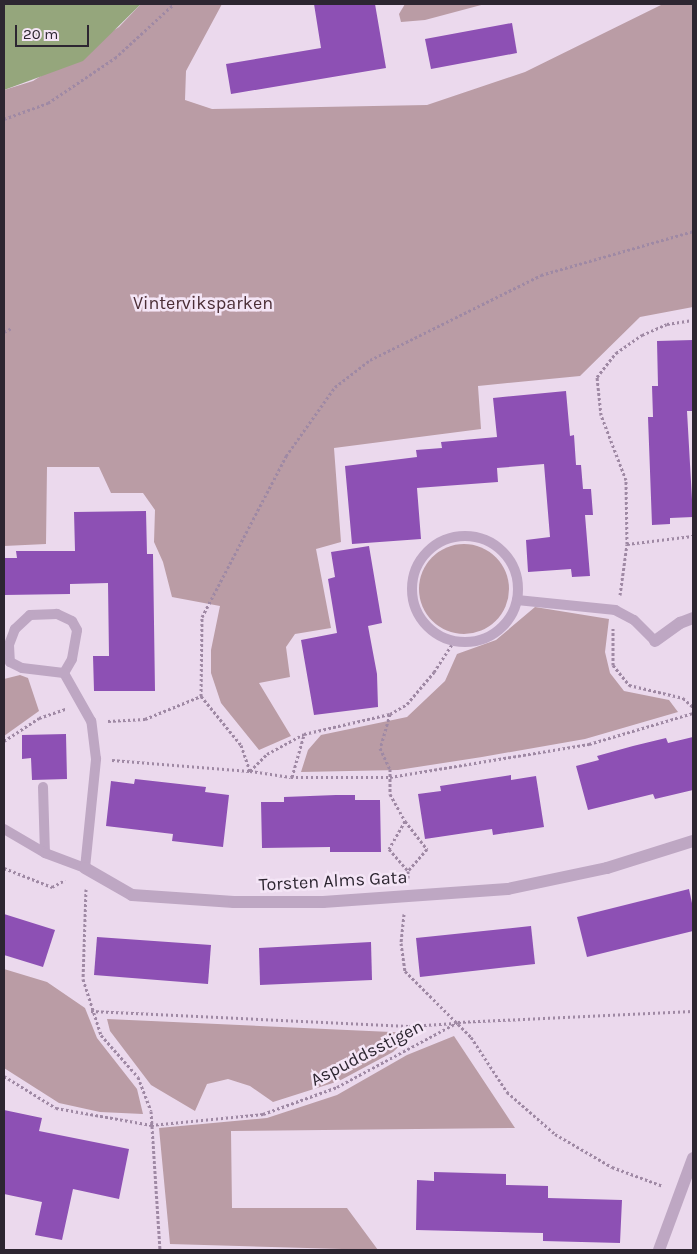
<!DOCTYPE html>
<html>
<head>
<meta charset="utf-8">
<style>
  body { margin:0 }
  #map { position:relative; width:697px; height:1254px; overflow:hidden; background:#ebd9ed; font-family:Karla,sans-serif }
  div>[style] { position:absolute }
  .green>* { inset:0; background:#ba9ca5 }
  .round { border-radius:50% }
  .water>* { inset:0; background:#95a67c }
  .building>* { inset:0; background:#8d50b4 }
  .path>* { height:3px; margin-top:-1.5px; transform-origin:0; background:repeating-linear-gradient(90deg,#9f89a4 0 2.5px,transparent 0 5px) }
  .service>* { height:10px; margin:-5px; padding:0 5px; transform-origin:5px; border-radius:5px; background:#bea7c3 }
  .service>.ring { margin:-5px; padding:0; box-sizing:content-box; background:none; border:10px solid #bea7c3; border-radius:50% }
  .minor>* { height:12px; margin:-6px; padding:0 6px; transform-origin:6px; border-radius:6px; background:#bea7c3 }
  span { translate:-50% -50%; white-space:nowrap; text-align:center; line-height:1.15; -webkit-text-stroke:5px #f4e5f6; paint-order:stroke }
  .park-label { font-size:18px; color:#4b2e36 }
  .street-label { font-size:18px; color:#2d2631 }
  .frame { position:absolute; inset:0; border:5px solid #2d2631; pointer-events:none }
  .scale { position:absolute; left:15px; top:25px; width:74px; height:22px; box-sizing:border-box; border:2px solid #2d2631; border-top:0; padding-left:6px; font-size:15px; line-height:18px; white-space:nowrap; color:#2d2631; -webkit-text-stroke:4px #f4e5f6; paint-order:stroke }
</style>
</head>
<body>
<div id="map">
  <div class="green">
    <i style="clip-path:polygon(141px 4px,222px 4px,186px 71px,185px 100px,212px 109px,427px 105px,525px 72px,663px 4px,693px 4px,693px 307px,640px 317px,580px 376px,478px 386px,481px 429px,334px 448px,341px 542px,316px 549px,331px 628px,295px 634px,286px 647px,290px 677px,259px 683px,291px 736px,259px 750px,221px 703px,211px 673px,211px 650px,220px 606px,172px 597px,163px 562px,154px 542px,155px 510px,143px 493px,111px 493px,99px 467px,47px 467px,46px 544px,4px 546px,4px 90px,33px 81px,119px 27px)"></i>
    <i style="clip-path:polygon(405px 4px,485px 4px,425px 20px,401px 22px,399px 14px)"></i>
    <i class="round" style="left:419px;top:544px;width:90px;height:90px"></i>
    <i style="clip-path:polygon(535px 607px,609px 619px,605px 652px,610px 673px,624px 691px,669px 700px,678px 712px,585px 739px,482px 757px,398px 770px,301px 772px,308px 750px,321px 735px,407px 717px,445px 681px,457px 654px,496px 640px)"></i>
    <i style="clip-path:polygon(20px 675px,28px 678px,39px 711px,4px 736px,4px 679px)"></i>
    <i style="clip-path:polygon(4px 969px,47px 982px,85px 1008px,97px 1038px,137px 1089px,143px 1114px,100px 1112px,59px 1103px,4px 1068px)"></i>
    <i style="clip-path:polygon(107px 1019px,413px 1033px,393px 1052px,339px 1081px,273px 1102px,250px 1086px,228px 1079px,207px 1084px,195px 1111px,151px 1085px,110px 1031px)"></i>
    <i style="clip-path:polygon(454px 1036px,515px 1128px,231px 1131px,232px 1208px,347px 1208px,378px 1250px,170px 1244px,159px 1128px,267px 1118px,337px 1095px,407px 1055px)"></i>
  </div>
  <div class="water">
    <i style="clip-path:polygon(4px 4px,141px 4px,83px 61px,4px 90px)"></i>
  </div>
  <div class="building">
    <i style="clip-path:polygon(314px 4px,375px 4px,386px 68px,231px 94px,226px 64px,321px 48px)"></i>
    <i style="clip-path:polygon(512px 23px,517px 53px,431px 69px,425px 39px)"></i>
    <i style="clip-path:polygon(693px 340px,693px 411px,687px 411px,693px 517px,670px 518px,670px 524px,652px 525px,648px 417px,653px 417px,652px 386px,658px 386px,657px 341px)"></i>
    <i style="clip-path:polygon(566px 391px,570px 436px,574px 435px,576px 465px,581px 465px,583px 489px,591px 489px,593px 515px,585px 515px,590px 576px,572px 577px,571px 569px,528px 572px,526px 540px,550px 537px,544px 464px,497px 468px,498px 482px,417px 488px,421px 539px,352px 544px,345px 466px,417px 457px,416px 450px,442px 448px,441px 442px,497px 437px,493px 398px)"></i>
    <i style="clip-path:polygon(146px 511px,147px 554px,153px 554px,155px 691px,94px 691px,93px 656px,109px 656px,108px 583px,70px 584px,70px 594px,4px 595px,4px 558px,17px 558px,16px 551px,75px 551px,74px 512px)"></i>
    <i style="clip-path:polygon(369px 546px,382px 623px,368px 626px,377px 674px,378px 707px,314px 715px,301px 640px,337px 633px,328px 579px,335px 577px,331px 552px)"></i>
    <i style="clip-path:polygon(66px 734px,67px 779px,32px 780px,31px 758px,22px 759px,22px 735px)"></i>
    <i style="clip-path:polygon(693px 737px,693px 790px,655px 799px,653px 794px,588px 810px,576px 766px,599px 760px,597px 756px,633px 746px,666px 738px,668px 743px)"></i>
    <i style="clip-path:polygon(511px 775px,511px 780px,536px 776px,544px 827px,493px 835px,492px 829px,425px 839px,418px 794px,441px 791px,440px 786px)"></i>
    <i style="clip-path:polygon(135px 779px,206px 787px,205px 792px,229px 795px,223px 847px,172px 841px,173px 834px,106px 826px,111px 781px,134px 784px)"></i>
    <i style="clip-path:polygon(336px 795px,355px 795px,355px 800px,380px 800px,381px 852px,330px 852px,330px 847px,262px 848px,261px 802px,284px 802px,284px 797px)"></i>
    <i style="clip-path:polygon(689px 889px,693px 908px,693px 931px,587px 957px,577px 917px)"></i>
    <i style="clip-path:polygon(4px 914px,55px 930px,43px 967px,4px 955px)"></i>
    <i style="clip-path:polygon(531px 926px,535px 964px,420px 977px,416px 938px)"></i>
    <i style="clip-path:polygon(97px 937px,211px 945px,208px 984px,94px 975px)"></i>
    <i style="clip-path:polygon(371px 942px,372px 980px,260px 985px,259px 948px)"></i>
    <i style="clip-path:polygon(4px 1110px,42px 1118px,39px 1131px,129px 1149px,119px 1199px,73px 1189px,62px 1240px,35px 1235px,42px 1202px,4px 1194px)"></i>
    <i style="clip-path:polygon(434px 1172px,506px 1174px,506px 1185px,548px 1186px,548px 1198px,622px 1200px,620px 1243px,543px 1241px,543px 1233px,416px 1230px,417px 1180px,434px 1181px)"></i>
  </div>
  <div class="path">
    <i style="left:4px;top:119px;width:47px;rotate:-20deg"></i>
    <i style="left:48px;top:103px;width:81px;rotate:-33.9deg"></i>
    <i style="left:115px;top:58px;width:80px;rotate:-42.5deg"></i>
    <i style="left:4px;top:332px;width:9px;rotate:-27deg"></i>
    <i style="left:627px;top:544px;width:66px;rotate:-6.9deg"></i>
    <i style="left:620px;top:595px;width:51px;rotate:-82.2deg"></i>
    <i style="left:627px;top:544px;width:64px;rotate:-90.9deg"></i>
    <i style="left:626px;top:480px;width:70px;rotate:-111deg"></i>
    <i style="left:601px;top:415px;width:38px;rotate:-96deg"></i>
    <i style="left:597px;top:377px;width:31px;rotate:-52deg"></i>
    <i style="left:616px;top:353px;width:32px;rotate:-35deg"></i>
    <i style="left:642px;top:335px;width:27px;rotate:-24deg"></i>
    <i style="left:667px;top:324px;width:26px;rotate:-9deg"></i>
    <i style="left:613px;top:628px;width:37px;rotate:90deg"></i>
    <i style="left:613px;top:665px;width:26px;rotate:51deg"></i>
    <i style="left:629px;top:685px;width:56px;rotate:13.5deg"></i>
    <i style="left:683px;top:698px;width:13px;rotate:42deg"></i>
    <i style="left:201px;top:696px;width:63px;rotate:50.8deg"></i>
    <i style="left:241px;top:745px;width:28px;rotate:71deg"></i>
    <i style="left:250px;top:771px;width:24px;rotate:-45deg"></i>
    <i style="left:267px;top:754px;width:42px;rotate:-28.4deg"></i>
    <i style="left:304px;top:734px;width:88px;rotate:-13.1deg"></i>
    <i style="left:390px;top:714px;width:20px;rotate:-30deg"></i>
    <i style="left:407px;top:704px;width:42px;rotate:-49.8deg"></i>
    <i style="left:434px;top:672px;width:37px;rotate:-57deg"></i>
    <i style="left:390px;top:714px;width:35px;rotate:106deg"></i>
    <i style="left:380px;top:748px;width:23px;rotate:65deg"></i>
    <i style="left:390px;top:769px;width:25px;rotate:90deg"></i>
    <i style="left:390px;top:794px;width:31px;rotate:61deg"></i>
    <i style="left:405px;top:821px;width:32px;rotate:120deg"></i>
    <i style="left:389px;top:849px;width:29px;rotate:49deg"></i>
    <i style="left:408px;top:871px;width:7px;rotate:90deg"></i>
    <i style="left:108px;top:721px;width:37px;rotate:-3deg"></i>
    <i style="left:145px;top:719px;width:61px;rotate:-22.3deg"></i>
    <i style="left:201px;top:696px;width:79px;rotate:-89.3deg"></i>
    <i style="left:202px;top:617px;width:182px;rotate:-62.4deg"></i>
    <i style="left:286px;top:456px;width:85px;rotate:-54.6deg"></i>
    <i style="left:335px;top:387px;width:44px;rotate:-37.6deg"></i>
    <i style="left:370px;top:360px;width:191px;rotate:-26.4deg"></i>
    <i style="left:541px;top:275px;width:158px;rotate:-16.1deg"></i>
    <i style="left:4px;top:741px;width:42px;rotate:-33.3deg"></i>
    <i style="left:39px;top:718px;width:28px;rotate:-19deg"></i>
    <i style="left:112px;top:760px;width:138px;rotate:4.6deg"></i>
    <i style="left:250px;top:771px;width:41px;rotate:8.3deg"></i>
    <i style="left:291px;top:777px;width:99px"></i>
    <i style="left:390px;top:777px;width:202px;rotate:-9.4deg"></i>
    <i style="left:589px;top:744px;width:109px;rotate:-16.6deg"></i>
    <i style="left:292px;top:777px;width:44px;rotate:-74.1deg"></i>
    <i style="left:405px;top:821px;width:36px;rotate:52deg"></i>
    <i style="left:427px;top:849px;width:29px;rotate:131deg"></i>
    <i style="left:4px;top:868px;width:52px;rotate:21.6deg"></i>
    <i style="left:52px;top:887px;width:15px;rotate:-28deg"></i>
    <i style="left:86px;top:889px;width:90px;rotate:91.9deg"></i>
    <i style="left:83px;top:979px;width:59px;rotate:72.2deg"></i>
    <i style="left:101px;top:1035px;width:56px;rotate:48.6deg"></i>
    <i style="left:138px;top:1077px;width:36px;rotate:69deg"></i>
    <i style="left:151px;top:1111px;width:139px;rotate:86.3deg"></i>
    <i style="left:404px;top:914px;width:29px;rotate:96deg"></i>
    <i style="left:401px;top:943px;width:28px;rotate:82deg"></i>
    <i style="left:405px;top:971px;width:93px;rotate:45deg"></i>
    <i style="left:471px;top:1037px;width:66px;rotate:56.8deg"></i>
    <i style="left:507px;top:1092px;width:64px;rotate:41.2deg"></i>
    <i style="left:555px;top:1134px;width:66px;rotate:30.1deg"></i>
    <i style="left:612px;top:1167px;width:54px;rotate:20.4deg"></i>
    <i style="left:91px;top:1011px;width:318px;rotate:2.7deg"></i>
    <i style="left:409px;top:1026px;width:46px;rotate:-3.7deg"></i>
    <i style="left:4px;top:1076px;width:61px;rotate:31.6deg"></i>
    <i style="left:56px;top:1108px;width:97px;rotate:10.1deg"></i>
    <i style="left:151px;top:1125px;width:113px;rotate:-5.6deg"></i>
    <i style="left:263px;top:1114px;width:79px;rotate:-20deg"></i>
    <i style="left:337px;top:1087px;width:137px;rotate:-28.2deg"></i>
    <i style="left:458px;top:1022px;width:235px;rotate:-2.7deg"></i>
  </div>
  <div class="service">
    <i class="ring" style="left:412px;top:536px;width:96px;height:96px"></i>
    <i style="left:517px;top:600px;width:99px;rotate:5.8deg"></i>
    <i style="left:615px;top:610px;width:21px;rotate:28deg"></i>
    <i style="left:634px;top:620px;width:30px;rotate:45deg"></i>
    <i style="left:43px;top:787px;width:66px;rotate:88.3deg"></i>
    <i style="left:4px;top:829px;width:48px;rotate:30.3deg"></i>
    <i style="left:45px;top:853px;width:43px;rotate:20.6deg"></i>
    <i style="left:85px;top:868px;width:110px;rotate:-84.2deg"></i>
    <i style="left:96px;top:759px;width:38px;rotate:-97deg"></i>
    <i style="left:91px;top:721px;width:55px;rotate:-119.4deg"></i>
    <i style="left:64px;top:673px;width:16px;rotate:-60deg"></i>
    <i style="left:72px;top:659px;width:29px;rotate:-80deg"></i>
    <i style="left:77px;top:630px;width:10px;rotate:-119deg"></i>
    <i style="left:72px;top:621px;width:17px;rotate:-155deg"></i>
    <i style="left:57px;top:614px;width:27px;rotate:178deg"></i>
    <i style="left:30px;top:615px;width:21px;rotate:137deg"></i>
    <i style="left:15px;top:629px;width:17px;rotate:111deg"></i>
    <i style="left:9px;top:645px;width:17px;rotate:87deg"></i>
    <i style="left:10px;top:662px;width:13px;rotate:27deg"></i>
    <i style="left:22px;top:668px;width:42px;rotate:6.8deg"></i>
  </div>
  <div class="minor">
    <i style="left:655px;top:641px;width:31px;rotate:-36deg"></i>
    <i style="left:680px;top:623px;width:14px;rotate:-21deg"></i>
    <i style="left:85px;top:868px;width:54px;rotate:29.9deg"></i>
    <i style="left:132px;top:895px;width:102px;rotate:3.9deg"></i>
    <i style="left:234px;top:902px;width:89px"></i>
    <i style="left:323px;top:902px;width:185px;rotate:-4deg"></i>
    <i style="left:508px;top:889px;width:101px;rotate:-12deg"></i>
    <i style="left:607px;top:868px;width:90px;rotate:-17.4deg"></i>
    <i style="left:659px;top:1250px;width:98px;rotate:-69.7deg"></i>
  </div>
  <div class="park-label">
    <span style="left:203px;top:303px">Vinterviksparken</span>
  </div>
  <div class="street-label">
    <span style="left:333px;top:881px;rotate:-3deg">Torsten Alms Gata</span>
    <span style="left:367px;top:1053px;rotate:-27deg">Aspuddsstigen</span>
  </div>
  <div class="frame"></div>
  <div class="scale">20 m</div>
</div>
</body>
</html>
